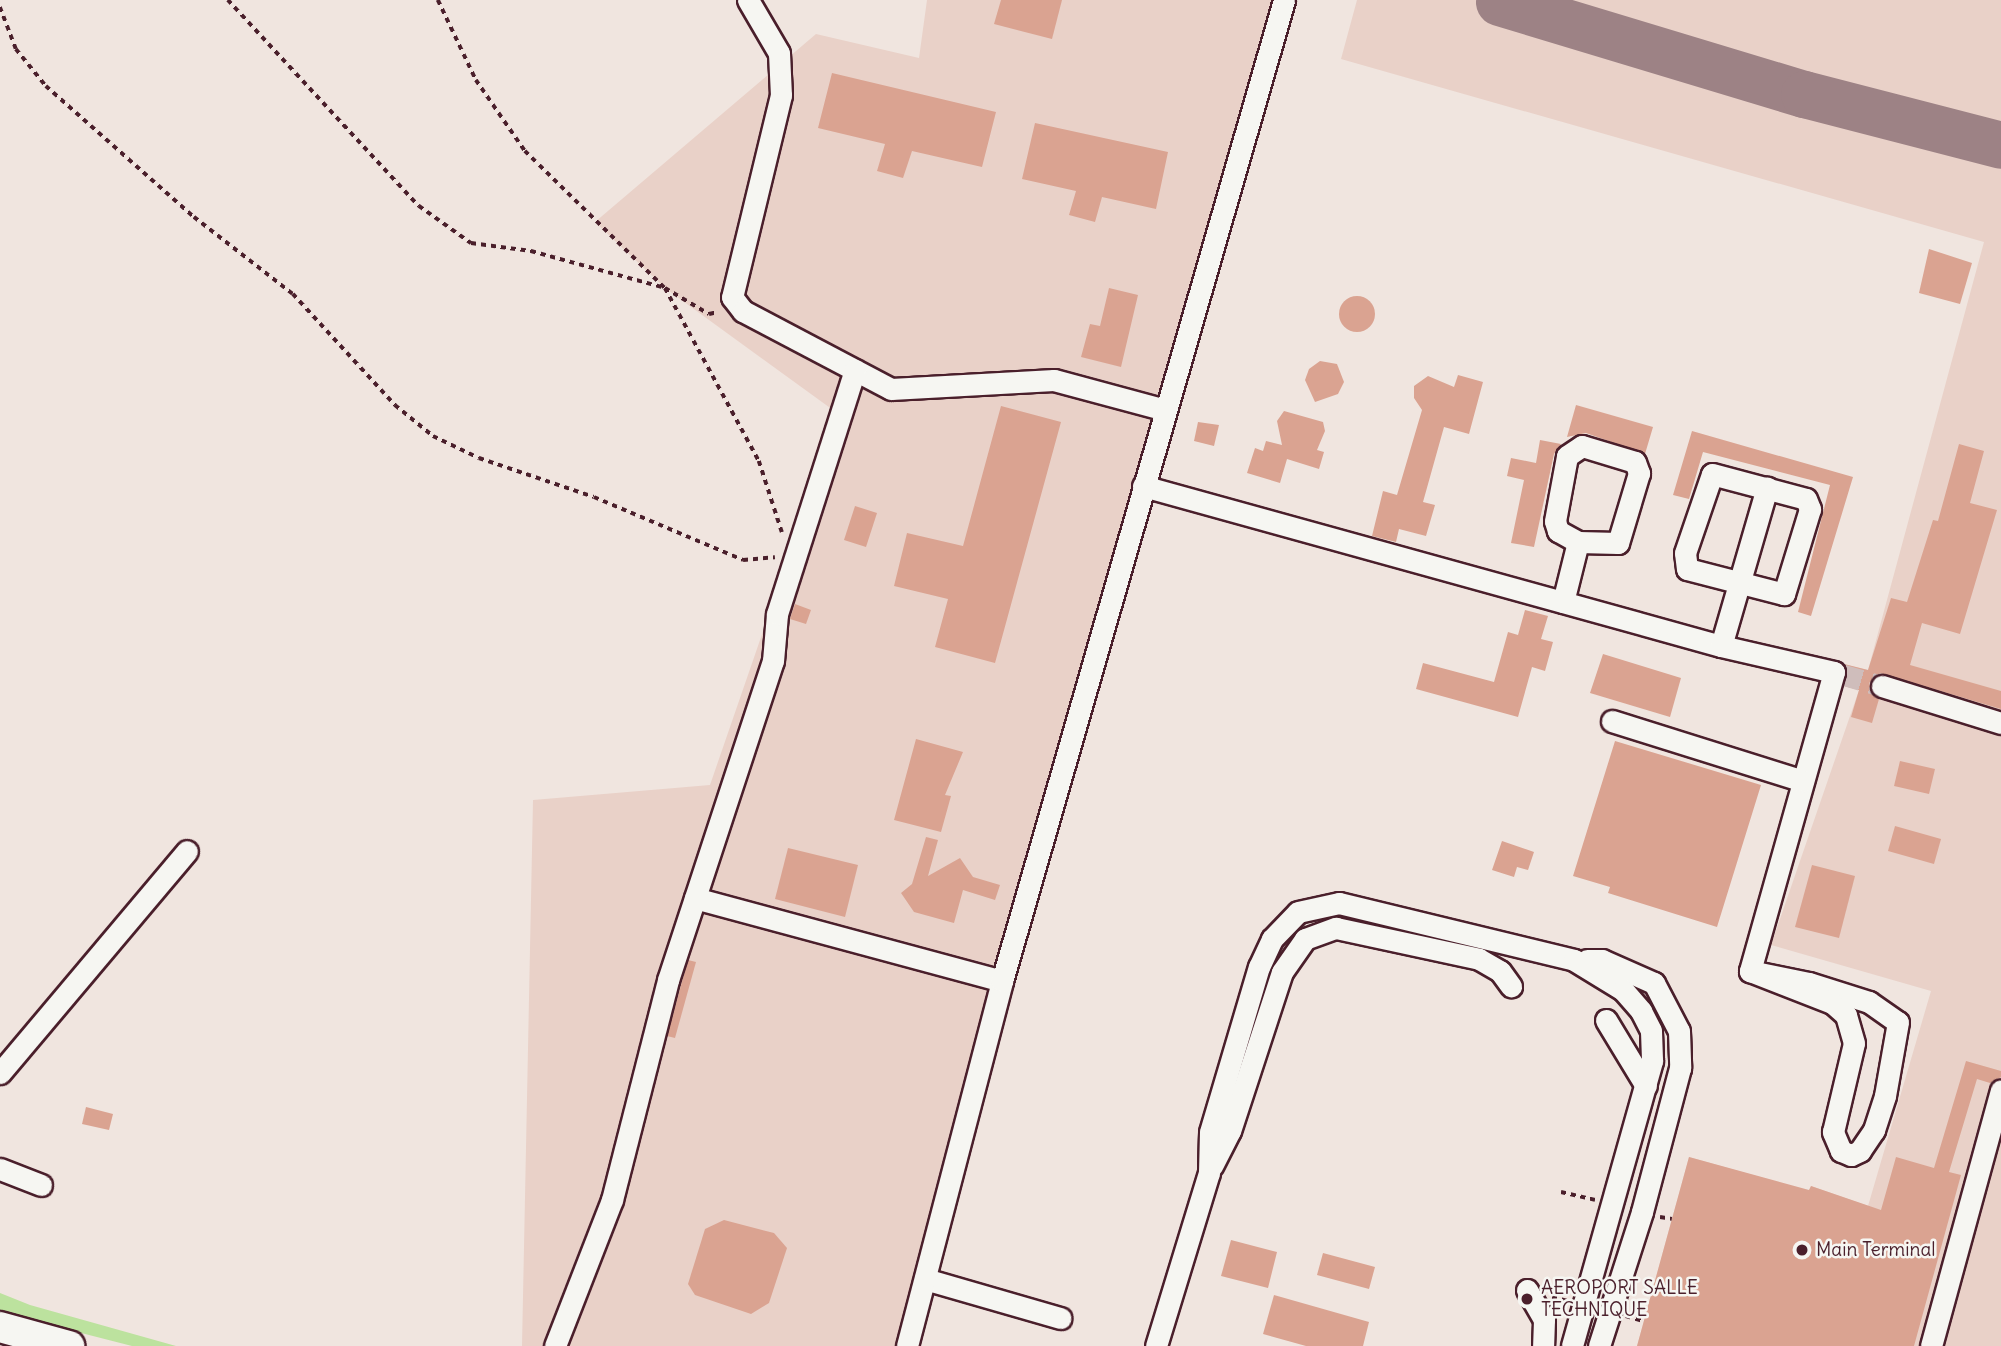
<!DOCTYPE html>
<html>
<head>
<meta charset="utf-8">
<style>
  body { margin:0 }
  #map { position:relative; width:2001px; height:1346px; overflow:hidden; background:#f0e5df; font-family:Delius,sans-serif }
  div>[style] { position:absolute }
  .built>* { inset:0; background:#e9d1c8 }
  .green>* { inset:0; background:#bce29e }
  .taxiway>* { height:47px; margin:-23.5px; padding:0 23.5px; transform-origin:23.5px; border-radius:23.5px; background:#9d8285 }
  .building>* { inset:0; background:#daa391 }
  .round { border-radius:50% }
  .minor-tunnel>* { height:21px; margin-top:-10.5px; transform-origin:0; background:repeating-linear-gradient(90deg,#cfbdbb 0 21px,transparent 0 31px) }
  .path>* { height:3.5px; margin-top:-1.75px; transform-origin:0; background:repeating-linear-gradient(90deg,#4a1f2b 0 5px,transparent 0 10px) }
  .roads { filter:drop-shadow(2px 0 #4a1f2b) drop-shadow(-2px 0 #4a1f2b) drop-shadow(0 2px #4a1f2b) drop-shadow(0 -2px #4a1f2b) }
  .minor>* { height:21px; margin:-10.5px; padding:0 10.5px; transform-origin:10.5px; border-radius:10.5px; background:#f6f6f2 }
  .highway>* { height:30px; margin:-15px; padding:0 15px; transform-origin:15px; border-radius:15px; background:#f6f6f2 }
  .dots>* { width:19px; height:19px; translate:-50% -50%; box-sizing:border-box; border:4px solid #f6f6f2; border-radius:50% }
  span { translate:-50% -50%; white-space:nowrap; text-align:center; line-height:1.15; -webkit-text-stroke:5px #f6f6f2; paint-order:stroke }
  .poi-label { font-size:19px; color:#4a1f2b }
  .left { translate:0 -50%; text-align:left }
</style>
</head>
<body>
<div id="map">
  <div class="built">
    <i style="clip-path:polygon(927px 0,1286px 0,909px 1346px,522px 1346px,533px 800px,710px 785px,789px 556px,833px 410px,665px 288px,595px 222px,816px 34px,919px 58px)"></i>
    <i style="clip-path:polygon(1357px 0,2001px 0,2001px 1346px,1637px 1346px,1689px 1157px,1795px 1187px,1806px 1199px,1811px 1186px,1868px 1206px,1931px 991px,1771px 945px,1859px 690px,1838px 684px,1844px 664px,1868px 670px,1984px 242px,1341px 59px)"></i>
  </div>
  <div class="green">
    <i style="clip-path:polygon(0 1293px,30px 1305px,176px 1346px,132px 1346px,11px 1315px,0 1310px)"></i>
  </div>
  <div class="taxiway">
    <i style="left:1499px;top:2px;width:319px;rotate:16.8deg"></i>
    <i style="left:1804px;top:94px;width:203px;rotate:14.5deg"></i>
  </div>
  <div class="building">
    <i style="clip-path:polygon(1001px 0,1062px 0,1052px 39px,994px 24px)"></i>
    <i style="clip-path:polygon(832px 73px,996px 112px,982px 167px,912px 151px,903px 178px,877px 171px,885px 144px,818px 128px)"></i>
    <i style="clip-path:polygon(1035px 123px,1168px 152px,1156px 209px,1102px 197px,1095px 222px,1069px 215px,1076px 191px,1022px 179px)"></i>
    <i style="clip-path:polygon(1929px 249px,1972px 263px,1960px 304px,1919px 293px)"></i>
    <i style="clip-path:polygon(1109px 288px,1138px 295px,1121px 367px,1081px 357px,1090px 324px,1100px 326px)"></i>
    <i class="round" style="left:1339px;top:296px;width:36px;height:36px"></i>
    <i style="clip-path:polygon(1320px 361px,1337px 364px,1344px 382px,1338px 394px,1315px 402px,1305px 380px,1309px 369px)"></i>
    <i style="clip-path:polygon(1458px 375px,1483px 382px,1469px 434px,1444px 427px,1423px 502px,1435px 505px,1426px 536px,1399px 529px,1396px 542px,1372px 536px,1383px 491px,1397px 495px,1422px 410px,1414px 398px,1414px 386px,1428px 376px,1454px 387px)"></i>
    <i style="clip-path:polygon(1576px 405px,1653px 427px,1645px 454px,1586px 433px,1567px 437px)"></i>
    <i style="clip-path:polygon(1001px 406px,1061px 422px,995px 663px,935px 647px,948px 599px,894px 586px,907px 533px,963px 546px)"></i>
    <i style="clip-path:polygon(1284px 411px,1323px 422px,1325px 431px,1317px 450px,1324px 452px,1319px 469px,1287px 459px,1280px 483px,1247px 473px,1255px 448px,1263px 451px,1266px 441px,1282px 445px,1277px 421px)"></i>
    <i style="clip-path:polygon(1198px 422px,1219px 425px,1214px 446px,1194px 441px)"></i>
    <i style="clip-path:polygon(1692px 431px,1853px 477px,1811px 616px,1798px 612px,1830px 485px,1703px 452px,1689px 499px,1673px 495px)"></i>
    <i style="clip-path:polygon(1540px 440px,1561px 444px,1554px 454px,1534px 547px,1511px 543px,1524px 480px,1507px 476px,1511px 458px,1536px 463px)"></i>
    <i style="clip-path:polygon(1959px 444px,1984px 451px,1970px 503px,1997px 510px,1960px 634px,1922px 623px,1910px 665px,2001px 691px,2001px 709px,1880px 673px,1869px 683px,1872px 694px,1879px 699px,1872px 723px,1851px 717px,1859px 690px,1844px 686px,1844px 664px,1868px 670px,1891px 598px,1907px 602px,1933px 520px,1938px 521px)"></i>
    <i style="clip-path:polygon(855px 506px,877px 513px,866px 547px,844px 540px)"></i>
    <i style="clip-path:polygon(795px 604px,811px 610px,806px 624px,790px 619px)"></i>
    <i style="clip-path:polygon(1525px 610px,1548px 616px,1541px 639px,1553px 642px,1545px 671px,1532px 667px,1518px 717px,1416px 689px,1423px 663px,1494px 682px,1508px 632px,1518px 635px)"></i>
    <i style="clip-path:polygon(1603px 654px,1681px 678px,1670px 717px,1590px 693px)"></i>
    <i style="clip-path:polygon(916px 739px,963px 752px,945px 795px,951px 796px,941px 832px,894px 820px)"></i>
    <i style="clip-path:polygon(1615px 741px,1761px 785px,1717px 927px,1608px 893px,1610px 887px,1573px 876px)"></i>
    <i style="clip-path:polygon(1900px 761px,1935px 769px,1929px 794px,1894px 786px)"></i>
    <i style="clip-path:polygon(1895px 826px,1941px 839px,1934px 864px,1888px 851px)"></i>
    <i style="clip-path:polygon(926px 837px,938px 840px,928px 876px,960px 858px,973px 877px,1000px 885px,995px 900px,963px 890px,954px 923px,914px 912px,901px 893px,912px 884px)"></i>
    <i style="clip-path:polygon(1502px 841px,1534px 852px,1528px 870px,1517px 867px,1514px 877px,1492px 870px)"></i>
    <i style="clip-path:polygon(788px 848px,858px 865px,845px 917px,775px 899px)"></i>
    <i style="clip-path:polygon(1812px 865px,1855px 876px,1839px 938px,1795px 927px)"></i>
    <i style="clip-path:polygon(688px 960px,696px 962px,675px 1038px,667px 1036px)"></i>
    <i style="clip-path:polygon(1966px 1061px,2001px 1071px,2001px 1077px,1990px 1083px,1977px 1079px,1949px 1172px,1961px 1175px,1914px 1346px,1637px 1346px,1689px 1157px,1809px 1190px,1811px 1186px,1881px 1210px,1896px 1157px,1934px 1168px)"></i>
    <i style="clip-path:polygon(86px 1107px,113px 1114px,109px 1130px,82px 1124px)"></i>
    <i style="clip-path:polygon(724px 1220px,774px 1233px,787px 1248px,769px 1303px,751px 1314px,695px 1295px,688px 1284px,705px 1229px)"></i>
    <i style="clip-path:polygon(1231px 1240px,1277px 1252px,1268px 1288px,1221px 1276px)"></i>
    <i style="clip-path:polygon(1323px 1253px,1375px 1267px,1369px 1289px,1317px 1275px)"></i>
    <i style="clip-path:polygon(1274px 1295px,1369px 1322px,1363px 1346px,1306px 1346px,1263px 1334px)"></i>
  </div>
  <div class="minor-tunnel">
    <i style="left:1841px;top:674px;width:43px;rotate:16.3deg"></i>
  </div>
  <div class="path">
    <i style="left:228px;top:0;width:281px;rotate:47.2deg"></i>
    <i style="left:419px;top:206px;width:64px;rotate:35.4deg"></i>
    <i style="left:471px;top:243px;width:61px;rotate:7.6deg"></i>
    <i style="left:531px;top:251px;width:139px;rotate:15.4deg"></i>
    <i style="left:665px;top:288px;width:197px;rotate:61.5deg"></i>
    <i style="left:759px;top:461px;width:75px;rotate:72.1deg"></i>
    <i style="left:438px;top:0;width:89px;rotate:64.6deg"></i>
    <i style="left:476px;top:80px;width:86px;rotate:55.4deg"></i>
    <i style="left:525px;top:151px;width:196px;rotate:44.4deg"></i>
    <i style="left:665px;top:288px;width:51px;rotate:30.6deg"></i>
    <i style="left:709px;top:314px;width:9px;rotate:-13deg"></i>
    <i style="left:0;top:7px;width:45px;rotate:69.1deg"></i>
    <i style="left:16px;top:49px;width:48px;rotate:51deg"></i>
    <i style="left:46px;top:86px;width:198px;rotate:41.5deg"></i>
    <i style="left:194px;top:217px;width:125px;rotate:37.9deg"></i>
    <i style="left:293px;top:294px;width:151px;rotate:47.4deg"></i>
    <i style="left:395px;top:405px;width:49px;rotate:39.2deg"></i>
    <i style="left:433px;top:436px;width:51px;rotate:25.6deg"></i>
    <i style="left:479px;top:458px;width:121px;rotate:18.7deg"></i>
    <i style="left:594px;top:497px;width:162px;rotate:22.9deg"></i>
    <i style="left:743px;top:560px;width:32px;rotate:-5deg"></i>
    <i style="left:1561px;top:1192px;width:35px;rotate:13deg"></i>
    <i style="left:1660px;top:1217px;width:12px;rotate:9deg"></i>
    <i style="left:1552px;top:1297px;width:16px;rotate:14deg"></i>
    <i style="left:1626px;top:1316px;width:19px;rotate:16deg"></i>
  </div>
  <div class="roads">
    <div class="minor">
      <i style="left:748px;top:0;width:61px;rotate:59.7deg"></i>
      <i style="left:779px;top:53px;width:42px;rotate:87.3deg"></i>
      <i style="left:781px;top:95px;width:208px;rotate:103.6deg"></i>
      <i style="left:732px;top:297px;width:18px;rotate:52deg"></i>
      <i style="left:743px;top:311px;width:167px;rotate:27.8deg"></i>
      <i style="left:891px;top:389px;width:163px;rotate:-3.2deg"></i>
      <i style="left:1054px;top:380px;width:115px;rotate:15.1deg"></i>
      <i style="left:1712px;top:474px;width:97px;rotate:14.9deg"></i>
      <i style="left:1806px;top:499px;width:11px;rotate:68deg"></i>
      <i style="left:1810px;top:509px;width:89px;rotate:107deg"></i>
      <i style="left:1784px;top:594px;width:100px;rotate:-165.5deg"></i>
      <i style="left:1687px;top:569px;width:16px;rotate:-97deg"></i>
      <i style="left:1685px;top:553px;width:83px;rotate:-71.1deg"></i>
      <i style="left:1143px;top:486px;width:600px;rotate:15.47deg"></i>
      <i style="left:1721px;top:646px;width:116px;rotate:13deg"></i>
      <i style="left:1834px;top:672px;width:311px;rotate:105.7deg"></i>
      <i style="left:1563px;top:602px;width:62px;rotate:-76deg"></i>
      <i style="left:1578px;top:542px;width:23px;rotate:-151deg"></i>
      <i style="left:1558px;top:531px;width:10px;rotate:-107deg"></i>
      <i style="left:1555px;top:521px;width:66px;rotate:-79.5deg"></i>
      <i style="left:1567px;top:456px;width:18px;rotate:-34deg"></i>
      <i style="left:1582px;top:446px;width:55px;rotate:16.8deg"></i>
      <i style="left:1635px;top:462px;width:12px;rotate:70deg"></i>
      <i style="left:1639px;top:473px;width:73px;rotate:106.7deg"></i>
      <i style="left:1618px;top:543px;width:40px;rotate:-178.6deg"></i>
      <i style="left:1721px;top:646px;width:165px;rotate:-73.8deg"></i>
      <i style="left:1882px;top:686px;width:125px;rotate:17.3deg"></i>
      <i style="left:1612px;top:721px;width:200px;rotate:17.4deg"></i>
      <i style="left:695px;top:898px;width:318px;rotate:15.1deg"></i>
      <i style="left:1587px;top:960px;width:15px"></i>
      <i style="left:1602px;top:960px;width:57px;rotate:23.9deg"></i>
      <i style="left:1654px;top:983px;width:54px;rotate:62.5deg"></i>
      <i style="left:1679px;top:1031px;width:37px;rotate:88deg"></i>
      <i style="left:1680px;top:1068px;width:149px;rotate:104.8deg"></i>
      <i style="left:1642px;top:1212px;width:141px;rotate:107.8deg"></i>
      <i style="left:1750px;top:971px;width:60px;rotate:11.5deg"></i>
      <i style="left:1809px;top:983px;width:63px;rotate:17.6deg"></i>
      <i style="left:1869px;top:1002px;width:35px;rotate:35deg"></i>
      <i style="left:1898px;top:1022px;width:75px;rotate:100deg"></i>
      <i style="left:1885px;top:1096px;width:36px;rotate:108deg"></i>
      <i style="left:1874px;top:1130px;width:25px;rotate:124deg"></i>
      <i style="left:1860px;top:1151px;width:10px;rotate:156deg"></i>
      <i style="left:1851px;top:1155px;width:11px;rotate:-158deg"></i>
      <i style="left:1841px;top:1151px;width:21px;rotate:-113deg"></i>
      <i style="left:1833px;top:1132px;width:91px;rotate:-76.7deg"></i>
      <i style="left:1854px;top:1043px;width:29px;rotate:-106deg"></i>
      <i style="left:1846px;top:1015px;width:18px;rotate:-139deg"></i>
      <i style="left:1832px;top:1003px;width:88px;rotate:-158.7deg"></i>
      <i style="left:1606px;top:1020px;width:77px;rotate:58.8deg"></i>
      <i style="left:0;top:1073px;width:290px;rotate:-49.9deg"></i>
      <i style="left:1212px;top:1166px;width:39px;rotate:-63deg"></i>
      <i style="left:1230px;top:1131px;width:167px;rotate:-71.9deg"></i>
      <i style="left:1282px;top:972px;width:40px;rotate:-55.1deg"></i>
      <i style="left:1305px;top:939px;width:33px;rotate:-20deg"></i>
      <i style="left:1336px;top:928px;width:146px;rotate:12.2deg"></i>
      <i style="left:1479px;top:959px;width:24px;rotate:30deg"></i>
      <i style="left:1500px;top:971px;width:19px;rotate:54deg"></i>
      <i style="left:0;top:1169px;width:44px;rotate:21.3deg"></i>
      <i style="left:925px;top:1279px;width:141px;rotate:16.1deg"></i>
      <i style="left:1527px;top:1290px;width:34px;rotate:60deg"></i>
      <i style="left:1544px;top:1320px;width:26px;rotate:92deg"></i>
      <i style="left:555px;top:1346px;width:157px;rotate:-68.7deg"></i>
      <i style="left:612px;top:1200px;width:227px;rotate:-75.7deg"></i>
      <i style="left:668px;top:980px;width:336px;rotate:-71.8deg"></i>
      <i style="left:773px;top:661px;width:47px;rotate:-85.1deg"></i>
      <i style="left:777px;top:614px;width:256px;rotate:-72.3deg"></i>
      <i style="left:907px;top:1346px;width:377px;rotate:-75.4deg"></i>
      <i style="left:1002px;top:981px;width:1021px;rotate:-73.96deg"></i>
      <i style="left:1156px;top:1346px;width:181px;rotate:-73deg"></i>
      <i style="left:1209px;top:1173px;width:41px;rotate:-88.6deg"></i>
      <i style="left:1210px;top:1132px;width:172px;rotate:-73.5deg"></i>
      <i style="left:1259px;top:967px;width:31px;rotate:-65deg"></i>
      <i style="left:1272px;top:939px;width:37px;rotate:-46deg"></i>
      <i style="left:1298px;top:912px;width:42px;rotate:-12.4deg"></i>
      <i style="left:1339px;top:903px;width:242px;rotate:13.6deg"></i>
      <i style="left:1574px;top:960px;width:57px;rotate:31.5deg"></i>
      <i style="left:1623px;top:990px;width:28px;rotate:49deg"></i>
      <i style="left:1641px;top:1011px;width:22px;rotate:63deg"></i>
      <i style="left:1651px;top:1031px;width:30px;rotate:88deg"></i>
      <i style="left:1652px;top:1061px;width:296px;rotate:105.7deg"></i>
      <i style="left:1931px;top:1346px;width:265px;rotate:-74.7deg"></i>
    </div>
    <div class="highway">
      <i style="left:0;top:1327px;width:72px;rotate:15.4deg"></i>
    </div>
  </div>
  <div class="dots">
    <i style="left:1802px;top:1250px;background:#4a1f2b"></i>
    <i style="left:1527px;top:1299px;background:#4a1f2b"></i>
  </div>
  <div class="poi-label">
    <span class="left" style="left:1816px;top:1250px">Main Terminal</span>
    <span class="left" style="left:1541px;top:1299px">AEROPORT SALLE<br>TECHNIQUE</span>
  </div>
</div>
</body>
</html>
